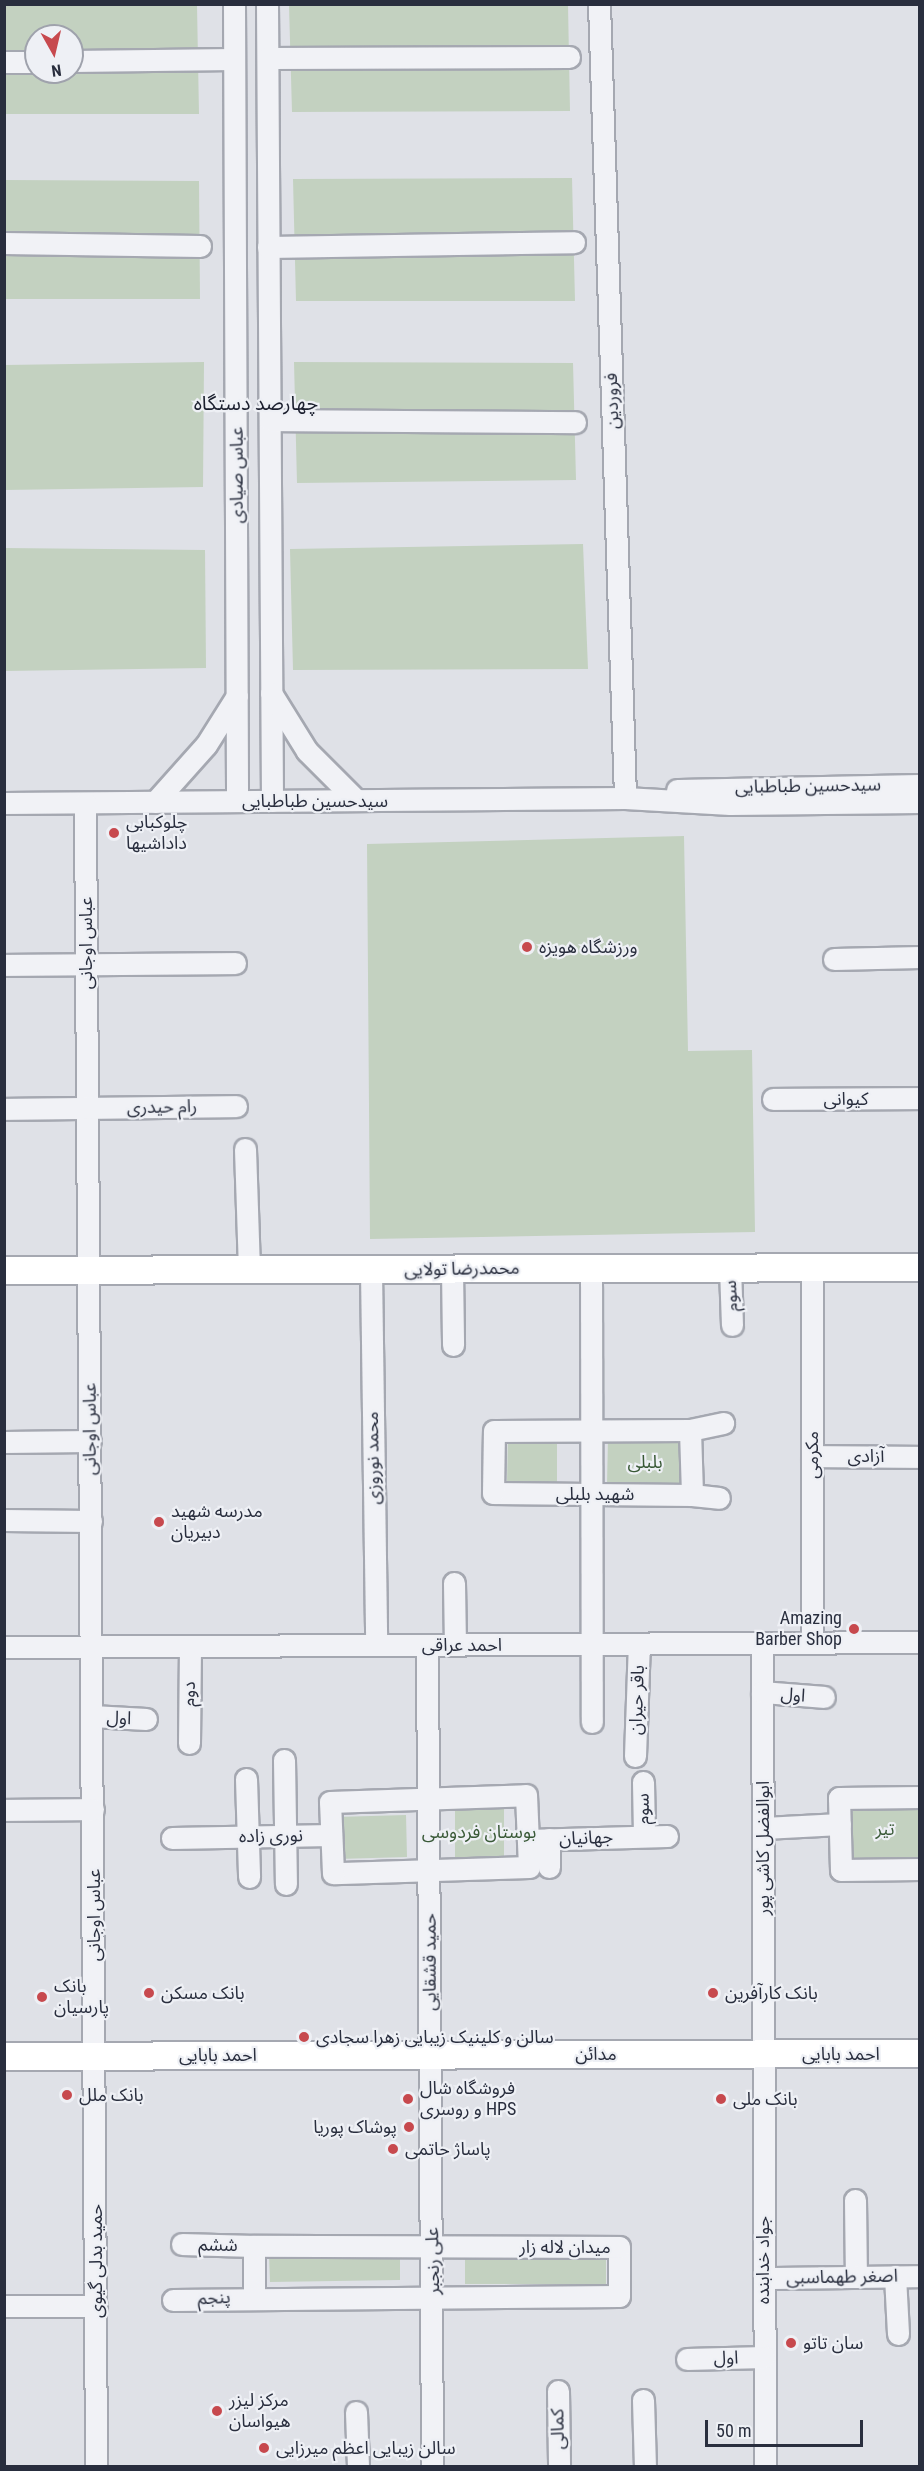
<!DOCTYPE html>
<html>
<head>
<meta charset="utf-8">
<style>
  body { margin:0 }
  #map { position:relative; width:924px; height:2471px; overflow:hidden; background:#dfe1e7; font-family:"Roboto Condensed","Noto Sans Arabic",sans-serif }
  div>[style] { position:absolute }
  .green>* { inset:0; background:#c3d1c0 }
  .roads { filter:drop-shadow(2px 0 #a5a8b1) drop-shadow(-2px 0 #a5a8b1) drop-shadow(0 2px #a5a8b1) drop-shadow(0 -2px #a5a8b1) }
  .minor>* { height:21px; margin:-10.5px; padding:0 10.5px; transform-origin:10.5px; border-radius:10.5px; background:#f1f2f6 }
  .major>* { height:27px; margin:-13.5px; padding:0 13.5px; transform-origin:13.5px; border-radius:13.5px; background:#fff }
  .dots>* { width:16px; height:16px; translate:-50% -50%; box-sizing:border-box; border:3px solid #eef0f5; border-radius:50% }
  span { translate:-50% -50%; white-space:nowrap; text-align:center; line-height:1.15; -webkit-text-stroke:4.5px #eef0f5; paint-order:stroke }
  .street-label { font-size:18px; color:#292e3e }
  .poi-label { font-size:18px; color:#292e3e }
  .left { translate:0 -50%; text-align:left }
  .right { translate:-100% -50%; text-align:right }
  .park-label { font-size:18px; color:#395937 }
  .neighbourhood-label { font-size:20px; color:#1b1f2e }
  .frame { position:absolute; inset:0; border:6px solid #292e3e; pointer-events:none }
  .north { position:absolute; left:24px; top:24px; width:60px; height:60px; box-sizing:border-box; background:#eef0f5; border:2px solid #9fa2ac; border-radius:50%; rotate:172deg; font-size:16px; font-weight:700; line-height:24px; text-align:center; color:#292e3e }
  .north::after { content:''; display:block; margin:auto; width:21px; height:27px; background:#c7494e; clip-path:polygon(50% 0,100% 100%,50% 72%,0 100%) }
  .scale { position:absolute; left:705px; top:2420px; width:158px; height:27px; box-sizing:border-box; border:3px solid #292e3e; border-top:0; padding-left:8px; font-size:18px; line-height:21px; white-space:nowrap; color:#292e3e; -webkit-text-stroke:4px #eef0f5; paint-order:stroke }
</style>
</head>
<body>
<div id="map">
  <div class="green">
    <i style="clip-path:polygon(evenodd,5px 5px,197px 5px,199px 114px,5px 114px,5px 5px,36px 36px,72px 36px,72px 72px,36px 72px,36px 36px)"></i>
    <i style="clip-path:polygon(289px 5px,568px 5px,570px 111px,292px 112px)"></i>
    <i style="clip-path:polygon(572px 178px,575px 301px,296px 301px,293px 179px)"></i>
    <i style="clip-path:polygon(5px 180px,199px 181px,200px 299px,5px 299px)"></i>
    <i style="clip-path:polygon(204px 362px,203px 487px,5px 490px,5px 365px)"></i>
    <i style="clip-path:polygon(294px 362px,573px 363px,576px 480px,297px 483px)"></i>
    <i style="clip-path:polygon(583px 544px,588px 669px,293px 670px,290px 549px)"></i>
    <i style="clip-path:polygon(5px 548px,205px 550px,206px 668px,5px 671px)"></i>
    <i style="clip-path:polygon(684px 836px,688px 1051px,752px 1050px,755px 1232px,370px 1239px,367px 844px)"></i>
    <i style="clip-path:polygon(508px 1434px,557px 1434px,557px 1483px,507px 1483px)"></i>
    <i style="clip-path:polygon(608px 1438px,682px 1439px,682px 1486px,607px 1485px)"></i>
    <i style="clip-path:polygon(851px 1800px,919px 1800px,919px 1859px,851px 1859px)"></i>
    <i style="clip-path:polygon(455px 1808px,504px 1808px,504px 1857px,455px 1857px)"></i>
    <i style="clip-path:polygon(406px 1815px,407px 1857px,338px 1859px,336px 1817px)"></i>
    <i style="clip-path:polygon(400px 2252px,400px 2280px,270px 2282px,269px 2254px)"></i>
    <i style="clip-path:polygon(465px 2252px,606px 2252px,606px 2284px,465px 2284px)"></i>
  </div>
  <div class="roads">
    <div class="minor">
      <i style="left:234px;top:4px;width:797px;rotate:89.78deg"></i>
      <i style="left:267px;top:4px;width:797px;rotate:89.64deg"></i>
      <i style="left:599px;top:4px;width:794px;rotate:88.12deg"></i>
      <i style="left:268px;top:58px;width:301px;rotate:-0.2deg"></i>
      <i style="left:72px;top:61px;width:162px;rotate:-0.7deg"></i>
      <i style="left:4px;top:62px;width:32px"></i>
      <i style="left:4px;top:243px;width:196px;rotate:0.9deg"></i>
      <i style="left:268px;top:247px;width:306px;rotate:-0.9deg"></i>
      <i style="left:270px;top:420px;width:305px;rotate:0.4deg"></i>
      <i style="left:271px;top:693px;width:68px;rotate:58.2deg"></i>
      <i style="left:307px;top:751px;width:69px;rotate:45deg"></i>
      <i style="left:677px;top:790px;width:243px;rotate:-1.2deg"></i>
      <i style="left:155px;top:802px;width:76px;rotate:-48.2deg"></i>
      <i style="left:206px;top:745px;width:58px;rotate:-57.7deg"></i>
      <i style="left:4px;top:803px;width:621px;rotate:-0.46deg"></i>
      <i style="left:625px;top:798px;width:105px;rotate:3.3deg"></i>
      <i style="left:730px;top:804px;width:190px;rotate:-0.6deg"></i>
      <i style="left:85px;top:803px;width:1663px;rotate:89.62deg"></i>
      <i style="left:834px;top:959px;width:86px;rotate:-1.3deg"></i>
      <i style="left:4px;top:965px;width:231px;rotate:-0.5deg"></i>
      <i style="left:773px;top:1099px;width:147px;rotate:-0.4deg"></i>
      <i style="left:4px;top:1109px;width:232px;rotate:-0.7deg"></i>
      <i style="left:245px;top:1149px;width:121px;rotate:88.1deg"></i>
      <i style="left:591px;top:1267px;width:455px;rotate:89.9deg"></i>
      <i style="left:730px;top:1268px;width:57px;rotate:88deg"></i>
      <i style="left:452px;top:1269px;width:76px;rotate:89.2deg"></i>
      <i style="left:371px;top:1270px;width:375px;rotate:89.2deg"></i>
      <i style="left:690px;top:1430px;width:65px;rotate:88.2deg"></i>
      <i style="left:692px;top:1495px;width:199px;rotate:-179.4deg"></i>
      <i style="left:493px;top:1493px;width:62px;rotate:-89.1deg"></i>
      <i style="left:494px;top:1431px;width:196px;rotate:-0.3deg"></i>
      <i style="left:690px;top:1430px;width:34px;rotate:-12deg"></i>
      <i style="left:4px;top:1442px;width:86px;rotate:-0.7deg"></i>
      <i style="left:812px;top:1456px;width:108px;rotate:0.5deg"></i>
      <i style="left:692px;top:1495px;width:27px;rotate:6deg"></i>
      <i style="left:4px;top:1520px;width:87px;rotate:0.7deg"></i>
      <i style="left:454px;top:1583px;width:62px;rotate:89.1deg"></i>
      <i style="left:762px;top:1643px;width:823px;rotate:89.79deg"></i>
      <i style="left:812px;top:1643px;width:376px;rotate:-90deg"></i>
      <i style="left:427px;top:1645px;width:821px;rotate:89.65deg"></i>
      <i style="left:4px;top:1647px;width:916px;rotate:-0.31deg"></i>
      <i style="left:762px;top:1692px;width:62px;rotate:4.6deg"></i>
      <i style="left:92px;top:1716px;width:54px;rotate:3.2deg"></i>
      <i style="left:189px;top:1743px;width:97px;rotate:-89.4deg"></i>
      <i style="left:635px;top:1756px;width:112px;rotate:-88deg"></i>
      <i style="left:284px;top:1760px;width:124px;rotate:89.1deg"></i>
      <i style="left:246px;top:1779px;width:98px;rotate:88.2deg"></i>
      <i style="left:643px;top:1782px;width:54px;rotate:88.9deg"></i>
      <i style="left:526px;top:1795px;width:72px;rotate:87.6deg"></i>
      <i style="left:529px;top:1867px;width:196px;rotate:178.2deg"></i>
      <i style="left:333px;top:1873px;width:71px;rotate:-92.4deg"></i>
      <i style="left:330px;top:1802px;width:196px;rotate:-2deg"></i>
      <i style="left:920px;top:1797px;width:81px;rotate:179.3deg"></i>
      <i style="left:839px;top:1798px;width:72px;rotate:88.4deg"></i>
      <i style="left:841px;top:1870px;width:79px;rotate:-0.7deg"></i>
      <i style="left:4px;top:1810px;width:89px;rotate:-0.6deg"></i>
      <i style="left:764px;top:1828px;width:76px;rotate:-3deg"></i>
      <i style="left:172px;top:1838px;width:159px;rotate:-1.1deg"></i>
      <i style="left:549px;top:1839px;width:28px;rotate:90deg"></i>
      <i style="left:528px;top:1840px;width:139px;rotate:-1.6deg"></i>
      <i style="left:855px;top:2200px;width:77px;rotate:89.3deg"></i>
      <i style="left:182px;top:2244px;width:72px;rotate:1.6deg"></i>
      <i style="left:895px;top:2276px;width:58px;rotate:87deg"></i>
      <i style="left:764px;top:2278px;width:156px;rotate:-0.7deg"></i>
      <i style="left:173px;top:2300px;width:446px;rotate:-0.5deg"></i>
      <i style="left:619px;top:2296px;width:49px;rotate:-90deg"></i>
      <i style="left:619px;top:2247px;width:365px;rotate:-179.8deg"></i>
      <i style="left:254px;top:2246px;width:50px;rotate:90deg"></i>
      <i style="left:4px;top:2306px;width:92px"></i>
      <i style="left:687px;top:2359px;width:77px;rotate:-1.5deg"></i>
      <i style="left:558px;top:2391px;width:75px;rotate:89.2deg"></i>
      <i style="left:643px;top:2400px;width:66px;rotate:88.3deg"></i>
      <i style="left:356px;top:2412px;width:54px;rotate:87.9deg"></i>
    </div>
    <div class="major">
      <i style="left:4px;top:1270px;width:916px;rotate:-0.19deg"></i>
      <i style="left:4px;top:2056px;width:916px;rotate:-0.19deg"></i>
    </div>
  </div>
  <div class="dots">
    <i style="left:114px;top:833px;background:#c7494e"></i>
    <i style="left:527px;top:947px;background:#c7494e"></i>
    <i style="left:159px;top:1522px;background:#c7494e"></i>
    <i style="left:854px;top:1629px;background:#c7494e"></i>
    <i style="left:149px;top:1993px;background:#c7494e"></i>
    <i style="left:713px;top:1993px;background:#c7494e"></i>
    <i style="left:42px;top:1997px;background:#c7494e"></i>
    <i style="left:304px;top:2037px;background:#c7494e"></i>
    <i style="left:67px;top:2095px;background:#c7494e"></i>
    <i style="left:408px;top:2099px;background:#c7494e"></i>
    <i style="left:721px;top:2099px;background:#c7494e"></i>
    <i style="left:409px;top:2127px;background:#c7494e"></i>
    <i style="left:393px;top:2149px;background:#c7494e"></i>
    <i style="left:791px;top:2343px;background:#c7494e"></i>
    <i style="left:217px;top:2411px;background:#c7494e"></i>
    <i style="left:264px;top:2448px;background:#c7494e"></i>
  </div>
  <div class="street-label">
    <span style="left:612px;top:401px;rotate:-92deg">فروردین</span>
    <span style="left:237px;top:475px;rotate:-90deg">عباس صیادی</span>
    <span style="left:808px;top:786px;rotate:-1deg">سیدحسین طباطبایی</span>
    <span style="left:315px;top:801px">سیدحسین طباطبایی</span>
    <span style="left:86px;top:943px;rotate:-90deg">عباس اوجانی</span>
    <span style="left:846px;top:1099px">کیوانی</span>
    <span style="left:162px;top:1107px;rotate:-1deg">رام حیدری</span>
    <span style="left:462px;top:1269px;rotate:-1deg">محمدرضا تولایی</span>
    <span style="left:731px;top:1296px;rotate:-93deg">سوم</span>
    <span style="left:90px;top:1429px;rotate:-90deg">عباس اوجانی</span>
    <span style="left:812px;top:1455px;rotate:-90deg">مکرمی</span>
    <span style="left:866px;top:1456px">آزادی</span>
    <span style="left:373px;top:1458px;rotate:-91deg">محمد نوروزی</span>
    <span style="left:595px;top:1494px">شهید بلبلی</span>
    <span style="left:462px;top:1645px">احمد عراقی</span>
    <span style="left:189px;top:1694px;rotate:-89deg">دوم</span>
    <span style="left:793px;top:1695px;rotate:5deg">اول</span>
    <span style="left:637px;top:1700px;rotate:-88deg">باقر حیران</span>
    <span style="left:119px;top:1718px;rotate:3deg">اول</span>
    <span style="left:643px;top:1809px;rotate:-91deg">سوم</span>
    <span style="left:271px;top:1836px;rotate:-1deg">نوری زاده</span>
    <span style="left:586px;top:1838px;rotate:-2deg">جهانیان</span>
    <span style="left:763px;top:1848px;rotate:-90deg">ابوالفضل کاشی پور</span>
    <span style="left:94px;top:1915px;rotate:-90deg">عباس اوجانی</span>
    <span style="left:430px;top:1962px;rotate:-90deg">حمید قشقایی</span>
    <span style="left:596px;top:2054px">مدائن</span>
    <span style="left:841px;top:2054px">احمد بابایی</span>
    <span style="left:218px;top:2055px">احمد بابایی</span>
    <span style="left:218px;top:2245px;rotate:1deg">ششم</span>
    <span style="left:565px;top:2247px">میدان لاله زار</span>
    <span style="left:763px;top:2260px;rotate:-90deg">جواد خدابنده</span>
    <span style="left:96px;top:2261px;rotate:-90deg">حمید بدلی گیوی</span>
    <span style="left:433px;top:2261px;rotate:-91deg">علی رنجبر</span>
    <span style="left:842px;top:2277px;rotate:-1deg">اصغر طهماسبی</span>
    <span style="left:214px;top:2298px;rotate:-3deg">پنجم</span>
    <span style="left:726px;top:2358px;rotate:-1deg">اول</span>
    <span style="left:558px;top:2429px;rotate:-91deg">کمالی</span>
  </div>
  <div class="poi-label">
    <span class="left" style="left:126px;top:833px">چلوکبابی<br>داداشیها</span>
    <span class="left" style="left:539px;top:947px">ورزشگاه هویزه</span>
    <span class="left" style="left:171px;top:1522px">مدرسه شهید<br>دبیریان</span>
    <span class="right" style="left:842px;top:1629px">Amazing<br>Barber Shop</span>
    <span class="left" style="left:54px;top:1997px">بانک<br>پارسیان</span>
    <span class="left" style="left:161px;top:1993px">بانک مسکن</span>
    <span class="left" style="left:725px;top:1993px">بانک کارآفرین</span>
    <span class="left" style="left:316px;top:2037px">سالن و کلینیک زیبایی زهرا سجادی</span>
    <span class="left" style="left:420px;top:2099px">فروشگاه شال<br>و روسری HPS</span>
    <span class="left" style="left:79px;top:2095px">بانک ملل</span>
    <span class="left" style="left:733px;top:2099px">بانک ملی</span>
    <span class="right" style="left:397px;top:2127px">پوشاک پوریا</span>
    <span class="left" style="left:405px;top:2149px">پاساژ حاتمی</span>
    <span class="left" style="left:803px;top:2343px">سان تاتو</span>
    <span class="left" style="left:229px;top:2411px">مرکز لیزر<br>هیواسان</span>
    <span class="left" style="left:276px;top:2448px">سالن زیبایی اعظم میرزایی</span>
  </div>
  <div class="park-label">
    <span style="left:645px;top:1462px">بلبلی</span>
    <span style="left:885px;top:1829px">تیر</span>
    <span style="left:479px;top:1832px">بوستان فردوسی</span>
  </div>
  <div class="neighbourhood-label">
    <span style="left:256px;top:403px">چهارصد دستگاه</span>
  </div>
  <div class="frame"></div>
  <div class="north">N</div>
  <div class="scale">50 m</div>
</div>
</body>
</html>
